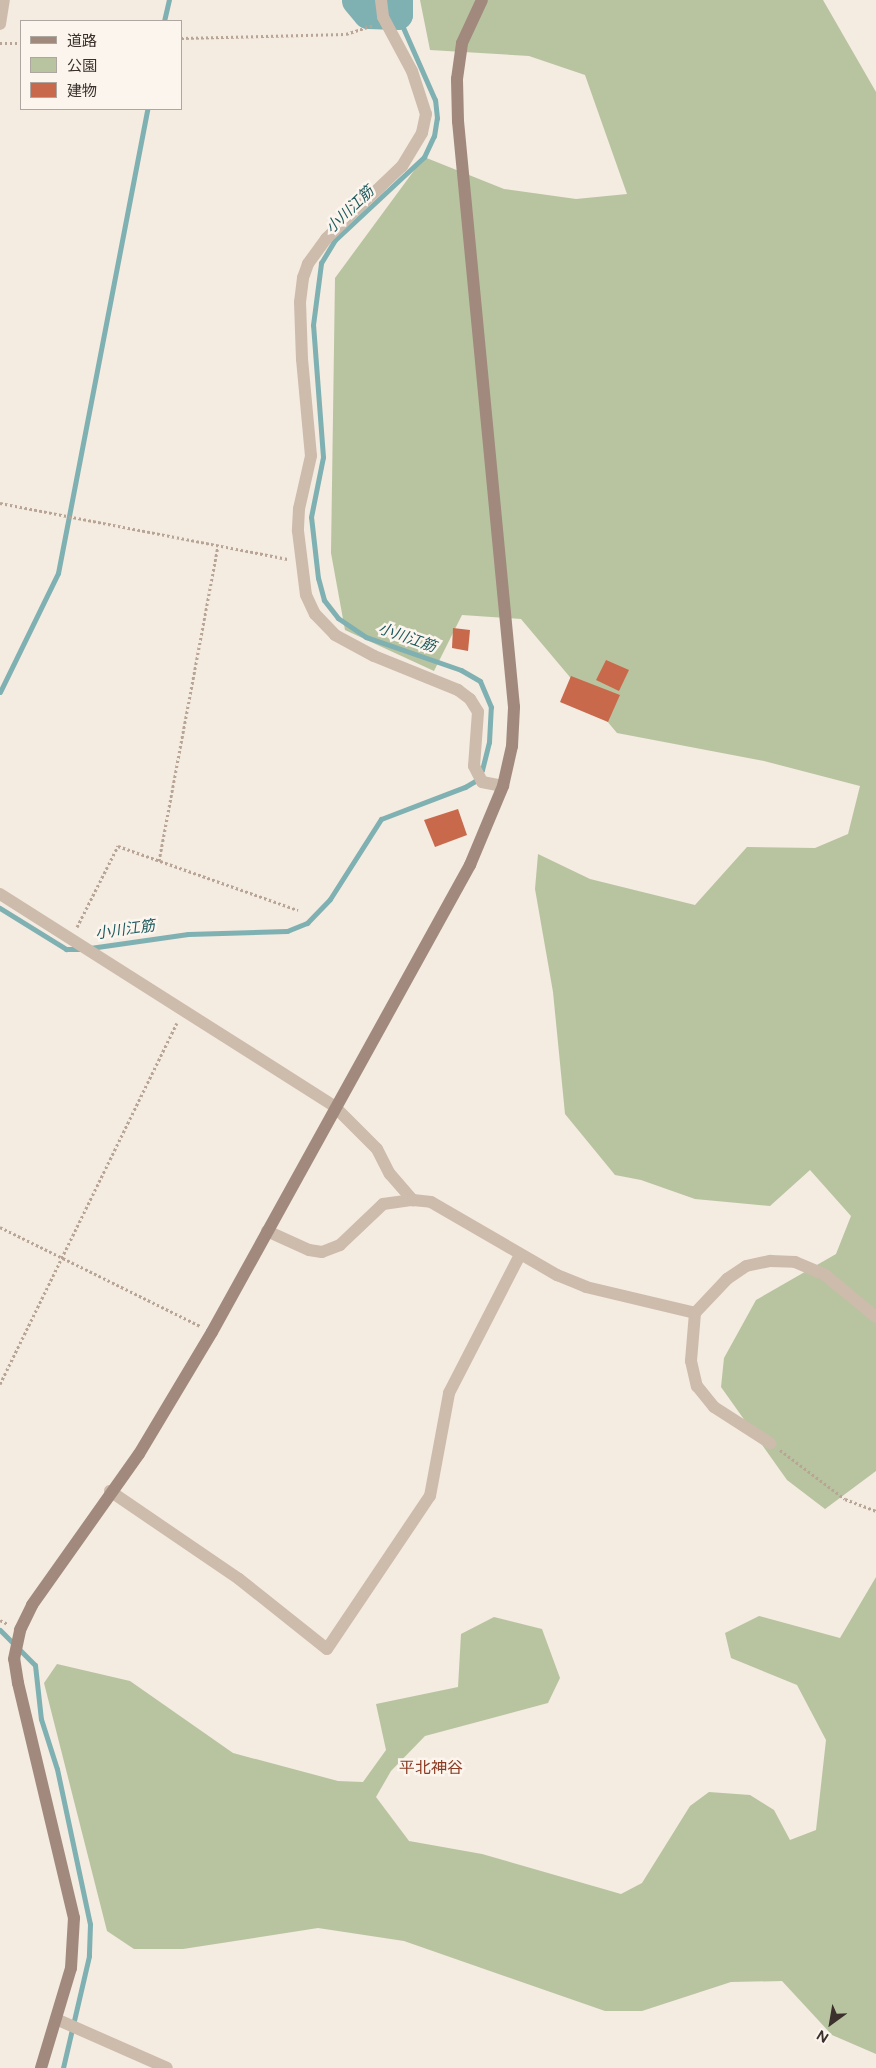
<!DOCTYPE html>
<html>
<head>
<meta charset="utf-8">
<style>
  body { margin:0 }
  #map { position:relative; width:876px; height:2068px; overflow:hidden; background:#f4ebe1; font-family:Figtree,"Noto Sans JP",sans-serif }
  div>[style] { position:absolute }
  .green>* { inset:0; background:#b8c4a0 }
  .stream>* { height:5px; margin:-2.5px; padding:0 2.5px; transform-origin:2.5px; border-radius:2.5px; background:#7fb0b2 }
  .river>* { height:31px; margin:-15.5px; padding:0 15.5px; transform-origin:15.5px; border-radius:15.5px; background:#7fb0b2 }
  .building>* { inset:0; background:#c8694b }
  .path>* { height:3px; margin-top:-1.5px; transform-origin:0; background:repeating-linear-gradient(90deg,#b9a596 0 2.5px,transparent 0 5px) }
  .street>* { height:12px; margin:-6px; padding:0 6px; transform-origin:6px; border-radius:6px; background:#cdbbac }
  .secondary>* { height:12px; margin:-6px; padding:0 6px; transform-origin:6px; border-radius:6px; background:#a18a7d }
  span { translate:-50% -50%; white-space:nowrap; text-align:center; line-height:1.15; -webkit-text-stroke:5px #fbf5ee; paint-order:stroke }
  .water-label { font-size:15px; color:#1f5a5e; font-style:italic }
  .quarter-label { font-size:16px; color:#8c3b22 }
  .legend { position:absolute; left:20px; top:20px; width:162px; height:90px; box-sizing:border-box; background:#fbf5ee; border:1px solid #aea6a0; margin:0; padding:6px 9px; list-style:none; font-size:15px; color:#3b302b }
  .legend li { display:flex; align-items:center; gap:10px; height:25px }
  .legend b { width:25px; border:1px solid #aea6a0 }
  .north { position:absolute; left:806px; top:1998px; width:50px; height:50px; -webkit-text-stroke:4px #fbf5ee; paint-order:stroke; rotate:212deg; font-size:14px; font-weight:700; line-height:20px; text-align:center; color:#3b302b }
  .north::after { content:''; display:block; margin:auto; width:18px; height:22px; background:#3b302b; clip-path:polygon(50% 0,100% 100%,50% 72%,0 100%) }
</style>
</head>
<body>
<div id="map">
  <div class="green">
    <i style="clip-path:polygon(420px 0,823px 0,876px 92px,876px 1471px,825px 1509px,787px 1480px,721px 1387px,724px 1358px,756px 1300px,836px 1254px,851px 1216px,810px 1170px,770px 1206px,695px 1199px,641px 1180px,615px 1175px,565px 1114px,553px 992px,535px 889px,538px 854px,590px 879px,695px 905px,747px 847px,815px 848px,848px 834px,860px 786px,764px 761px,617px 733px,521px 619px,462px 615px,434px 671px,345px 630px,331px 553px,335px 278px,424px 157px,504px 189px,576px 199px,627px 194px,585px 75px,529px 56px,430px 50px)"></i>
    <i style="clip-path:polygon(876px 1577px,876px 2054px,832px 2035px,782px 1981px,731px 1982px,642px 2011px,605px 2011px,404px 1941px,318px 1928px,183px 1949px,134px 1949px,107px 1931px,44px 1683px,57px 1664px,130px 1681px,233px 1753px,338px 1781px,363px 1782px,386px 1750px,376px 1704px,458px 1687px,461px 1634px,494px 1617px,542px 1629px,560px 1678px,548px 1703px,425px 1736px,391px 1771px,376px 1797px,409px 1841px,482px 1854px,621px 1894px,642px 1883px,690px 1806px,709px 1792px,750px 1795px,774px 1810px,790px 1840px,816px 1830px,826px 1740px,797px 1685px,731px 1658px,725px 1633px,759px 1616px,840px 1638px)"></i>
  </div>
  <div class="stream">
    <i style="left:164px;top:21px;width:22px;rotate:-77deg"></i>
    <i style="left:0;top:692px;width:132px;rotate:-64deg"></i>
    <i style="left:58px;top:573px;width:472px;rotate:-79.1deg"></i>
    <i style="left:0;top:908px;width:78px;rotate:31.8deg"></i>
    <i style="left:66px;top:949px;width:15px"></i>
    <i style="left:90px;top:948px;width:99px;rotate:-8.1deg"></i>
    <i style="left:188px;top:934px;width:99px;rotate:-1.7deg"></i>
    <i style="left:287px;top:931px;width:22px;rotate:-22deg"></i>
    <i style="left:307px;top:923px;width:33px;rotate:-46deg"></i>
    <i style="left:330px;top:899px;width:95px;rotate:-57.5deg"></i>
    <i style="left:381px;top:819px;width:90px;rotate:-20.9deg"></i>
    <i style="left:465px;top:787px;width:12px;rotate:-31deg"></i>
    <i style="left:475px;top:781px;width:13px;rotate:-58deg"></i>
    <i style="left:482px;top:770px;width:29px;rotate:-76deg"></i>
    <i style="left:489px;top:742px;width:35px;rotate:-87deg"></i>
    <i style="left:491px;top:707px;width:28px;rotate:-113deg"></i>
    <i style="left:480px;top:681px;width:22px;rotate:-150deg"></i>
    <i style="left:461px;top:670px;width:101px;rotate:-160.8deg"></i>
    <i style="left:366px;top:637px;width:34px;rotate:-146deg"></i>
    <i style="left:338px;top:618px;width:23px;rotate:-128deg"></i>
    <i style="left:324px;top:600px;width:23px;rotate:-105deg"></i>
    <i style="left:318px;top:578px;width:61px;rotate:-96.5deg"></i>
    <i style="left:311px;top:517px;width:61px;rotate:-78.7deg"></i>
    <i style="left:323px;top:457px;width:132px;rotate:-94.3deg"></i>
    <i style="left:313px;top:325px;width:63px;rotate:-82.6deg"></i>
    <i style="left:321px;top:263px;width:27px;rotate:-59deg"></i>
    <i style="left:335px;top:240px;width:122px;rotate:-43deg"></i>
    <i style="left:424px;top:157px;width:23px;rotate:-65deg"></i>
    <i style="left:434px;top:136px;width:18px;rotate:-81deg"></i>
    <i style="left:437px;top:118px;width:18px;rotate:-96deg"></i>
    <i style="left:435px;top:100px;width:94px;rotate:-113.8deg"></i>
    <i style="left:0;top:1630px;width:49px;rotate:45deg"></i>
    <i style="left:35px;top:1665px;width:54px;rotate:83.7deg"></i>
    <i style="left:41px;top:1719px;width:52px;rotate:72.3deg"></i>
    <i style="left:57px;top:1769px;width:158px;rotate:78deg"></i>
    <i style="left:90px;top:1924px;width:32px;rotate:92deg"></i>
    <i style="left:89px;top:1956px;width:115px;rotate:103.1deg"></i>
  </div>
  <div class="river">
    <i style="left:357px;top:0;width:17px;rotate:50deg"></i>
    <i style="left:368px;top:13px;width:29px;rotate:2deg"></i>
    <i style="left:397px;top:14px;width:14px;rotate:-90deg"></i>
  </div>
  <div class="building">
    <i style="clip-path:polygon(453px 628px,470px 630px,468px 651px,452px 648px)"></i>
    <i style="clip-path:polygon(606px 660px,629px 670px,619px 691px,596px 680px)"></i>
    <i style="clip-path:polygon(571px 676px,620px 695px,608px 722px,560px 702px)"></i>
    <i style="clip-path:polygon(458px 809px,467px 835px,435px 847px,424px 820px)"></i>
  </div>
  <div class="path">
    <i style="left:181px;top:38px;width:165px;rotate:-1.4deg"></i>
    <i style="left:346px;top:34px;width:28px;rotate:-18deg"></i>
    <i style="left:0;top:43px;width:21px"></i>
    <i style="left:0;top:503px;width:293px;rotate:11deg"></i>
    <i style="left:159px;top:861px;width:320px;rotate:-79.4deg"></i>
    <i style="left:77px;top:927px;width:91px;rotate:-63.2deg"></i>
    <i style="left:118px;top:846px;width:191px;rotate:19.6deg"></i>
    <i style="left:0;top:1227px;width:223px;rotate:26.3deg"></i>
    <i style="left:0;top:1384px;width:402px;rotate:-63.9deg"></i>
    <i style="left:780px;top:1450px;width:81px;rotate:37deg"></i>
    <i style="left:845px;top:1499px;width:33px;rotate:21deg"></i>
    <i style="left:0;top:1620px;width:9px;rotate:27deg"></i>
  </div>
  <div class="street">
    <i style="left:381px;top:0;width:17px;rotate:83deg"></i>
    <i style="left:383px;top:17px;width:61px;rotate:61.8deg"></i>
    <i style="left:412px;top:71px;width:45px;rotate:72deg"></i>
    <i style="left:426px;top:114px;width:19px;rotate:102deg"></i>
    <i style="left:422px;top:133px;width:39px;rotate:121deg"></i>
    <i style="left:402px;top:166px;width:105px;rotate:136.2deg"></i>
    <i style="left:326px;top:239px;width:31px;rotate:126deg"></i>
    <i style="left:308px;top:264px;width:15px;rotate:110deg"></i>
    <i style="left:303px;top:278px;width:24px;rotate:97deg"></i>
    <i style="left:300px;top:302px;width:57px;rotate:88deg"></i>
    <i style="left:302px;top:359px;width:97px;rotate:84.7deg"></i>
    <i style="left:311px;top:456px;width:54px;rotate:102.8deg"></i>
    <i style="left:299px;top:509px;width:22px;rotate:93deg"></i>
    <i style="left:298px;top:531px;width:64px;rotate:82.9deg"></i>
    <i style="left:306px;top:595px;width:21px;rotate:65deg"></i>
    <i style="left:315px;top:614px;width:29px;rotate:46deg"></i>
    <i style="left:335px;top:635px;width:44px;rotate:28.3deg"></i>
    <i style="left:374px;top:656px;width:91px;rotate:22deg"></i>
    <i style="left:458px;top:690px;width:15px;rotate:37deg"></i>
    <i style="left:470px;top:699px;width:15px;rotate:58deg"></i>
    <i style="left:478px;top:712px;width:54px;rotate:94.2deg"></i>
    <i style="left:474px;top:766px;width:18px;rotate:63deg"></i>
    <i style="left:482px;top:782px;width:21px;rotate:11deg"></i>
    <i style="left:0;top:24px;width:24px;rotate:-81deg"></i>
    <i style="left:0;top:894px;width:397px;rotate:32.4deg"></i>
    <i style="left:335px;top:1107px;width:59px;rotate:45deg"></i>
    <i style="left:377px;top:1149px;width:28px;rotate:63deg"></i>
    <i style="left:390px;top:1174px;width:35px;rotate:49deg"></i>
    <i style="left:267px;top:1231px;width:46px;rotate:24.3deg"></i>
    <i style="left:309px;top:1250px;width:13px;rotate:9deg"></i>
    <i style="left:322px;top:1252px;width:19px;rotate:-21deg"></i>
    <i style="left:340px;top:1245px;width:59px;rotate:-43.6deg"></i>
    <i style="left:383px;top:1204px;width:30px;rotate:-8deg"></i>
    <i style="left:413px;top:1200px;width:18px;rotate:6deg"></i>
    <i style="left:431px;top:1202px;width:146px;rotate:30.1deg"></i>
    <i style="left:557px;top:1275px;width:31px;rotate:22deg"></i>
    <i style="left:586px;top:1287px;width:112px;rotate:13.4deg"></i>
    <i style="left:695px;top:1313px;width:48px;rotate:94.8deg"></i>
    <i style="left:691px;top:1361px;width:26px;rotate:77deg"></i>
    <i style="left:697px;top:1386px;width:27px;rotate:51deg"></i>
    <i style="left:714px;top:1407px;width:67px;rotate:32.7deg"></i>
    <i style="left:695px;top:1313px;width:47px;rotate:-46.7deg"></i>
    <i style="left:727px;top:1279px;width:23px;rotate:-34deg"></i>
    <i style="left:746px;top:1266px;width:25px;rotate:-12deg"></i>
    <i style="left:770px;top:1261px;width:25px;rotate:2deg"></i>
    <i style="left:795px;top:1262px;width:33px;rotate:23deg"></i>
    <i style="left:825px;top:1275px;width:66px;rotate:39.5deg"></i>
    <i style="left:110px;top:1491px;width:156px;rotate:34.3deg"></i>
    <i style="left:239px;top:1579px;width:112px;rotate:38.5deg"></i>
    <i style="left:327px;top:1649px;width:184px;rotate:-56.1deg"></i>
    <i style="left:430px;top:1496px;width:105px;rotate:-79.5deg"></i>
    <i style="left:449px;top:1393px;width:155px;rotate:-62.8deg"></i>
    <i style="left:56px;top:2019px;width:121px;rotate:23.8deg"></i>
  </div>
  <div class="secondary">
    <i style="left:41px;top:2068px;width:104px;rotate:-73.3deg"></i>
    <i style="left:71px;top:1968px;width:50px;rotate:-86.6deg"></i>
    <i style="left:74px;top:1918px;width:242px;rotate:-103.4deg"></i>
    <i style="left:18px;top:1683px;width:24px;rotate:-99deg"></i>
    <i style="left:14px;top:1659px;width:30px;rotate:-78deg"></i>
    <i style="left:20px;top:1630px;width:28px;rotate:-64deg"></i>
    <i style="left:32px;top:1605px;width:185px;rotate:-54.7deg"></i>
    <i style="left:139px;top:1454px;width:142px;rotate:-59.1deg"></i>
    <i style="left:212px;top:1332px;width:534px;rotate:-61.08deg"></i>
    <i style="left:470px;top:865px;width:86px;rotate:-67.3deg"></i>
    <i style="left:503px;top:786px;width:41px;rotate:-77.3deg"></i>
    <i style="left:512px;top:746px;width:39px;rotate:-87deg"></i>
    <i style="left:514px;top:707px;width:589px;rotate:-95.46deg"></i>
    <i style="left:458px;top:121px;width:42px;rotate:-91.4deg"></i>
    <i style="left:457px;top:79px;width:36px;rotate:-82deg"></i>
    <i style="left:462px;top:43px;width:47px;rotate:-65.1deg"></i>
  </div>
  <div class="water-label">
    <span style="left:350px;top:210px;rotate:-44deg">小川江筋</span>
    <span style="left:407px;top:638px;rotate:19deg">小川江筋</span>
    <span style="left:125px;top:930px;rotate:-8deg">小川江筋</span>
  </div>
  <div class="quarter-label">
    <span style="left:431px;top:1768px">平北神谷</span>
  </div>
  <ul class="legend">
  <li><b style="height:6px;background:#a18a7d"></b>道路</li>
  <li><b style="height:14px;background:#b8c4a0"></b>公園</li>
  <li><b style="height:14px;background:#c8694b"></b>建物</li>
  </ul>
  <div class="north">N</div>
</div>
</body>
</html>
